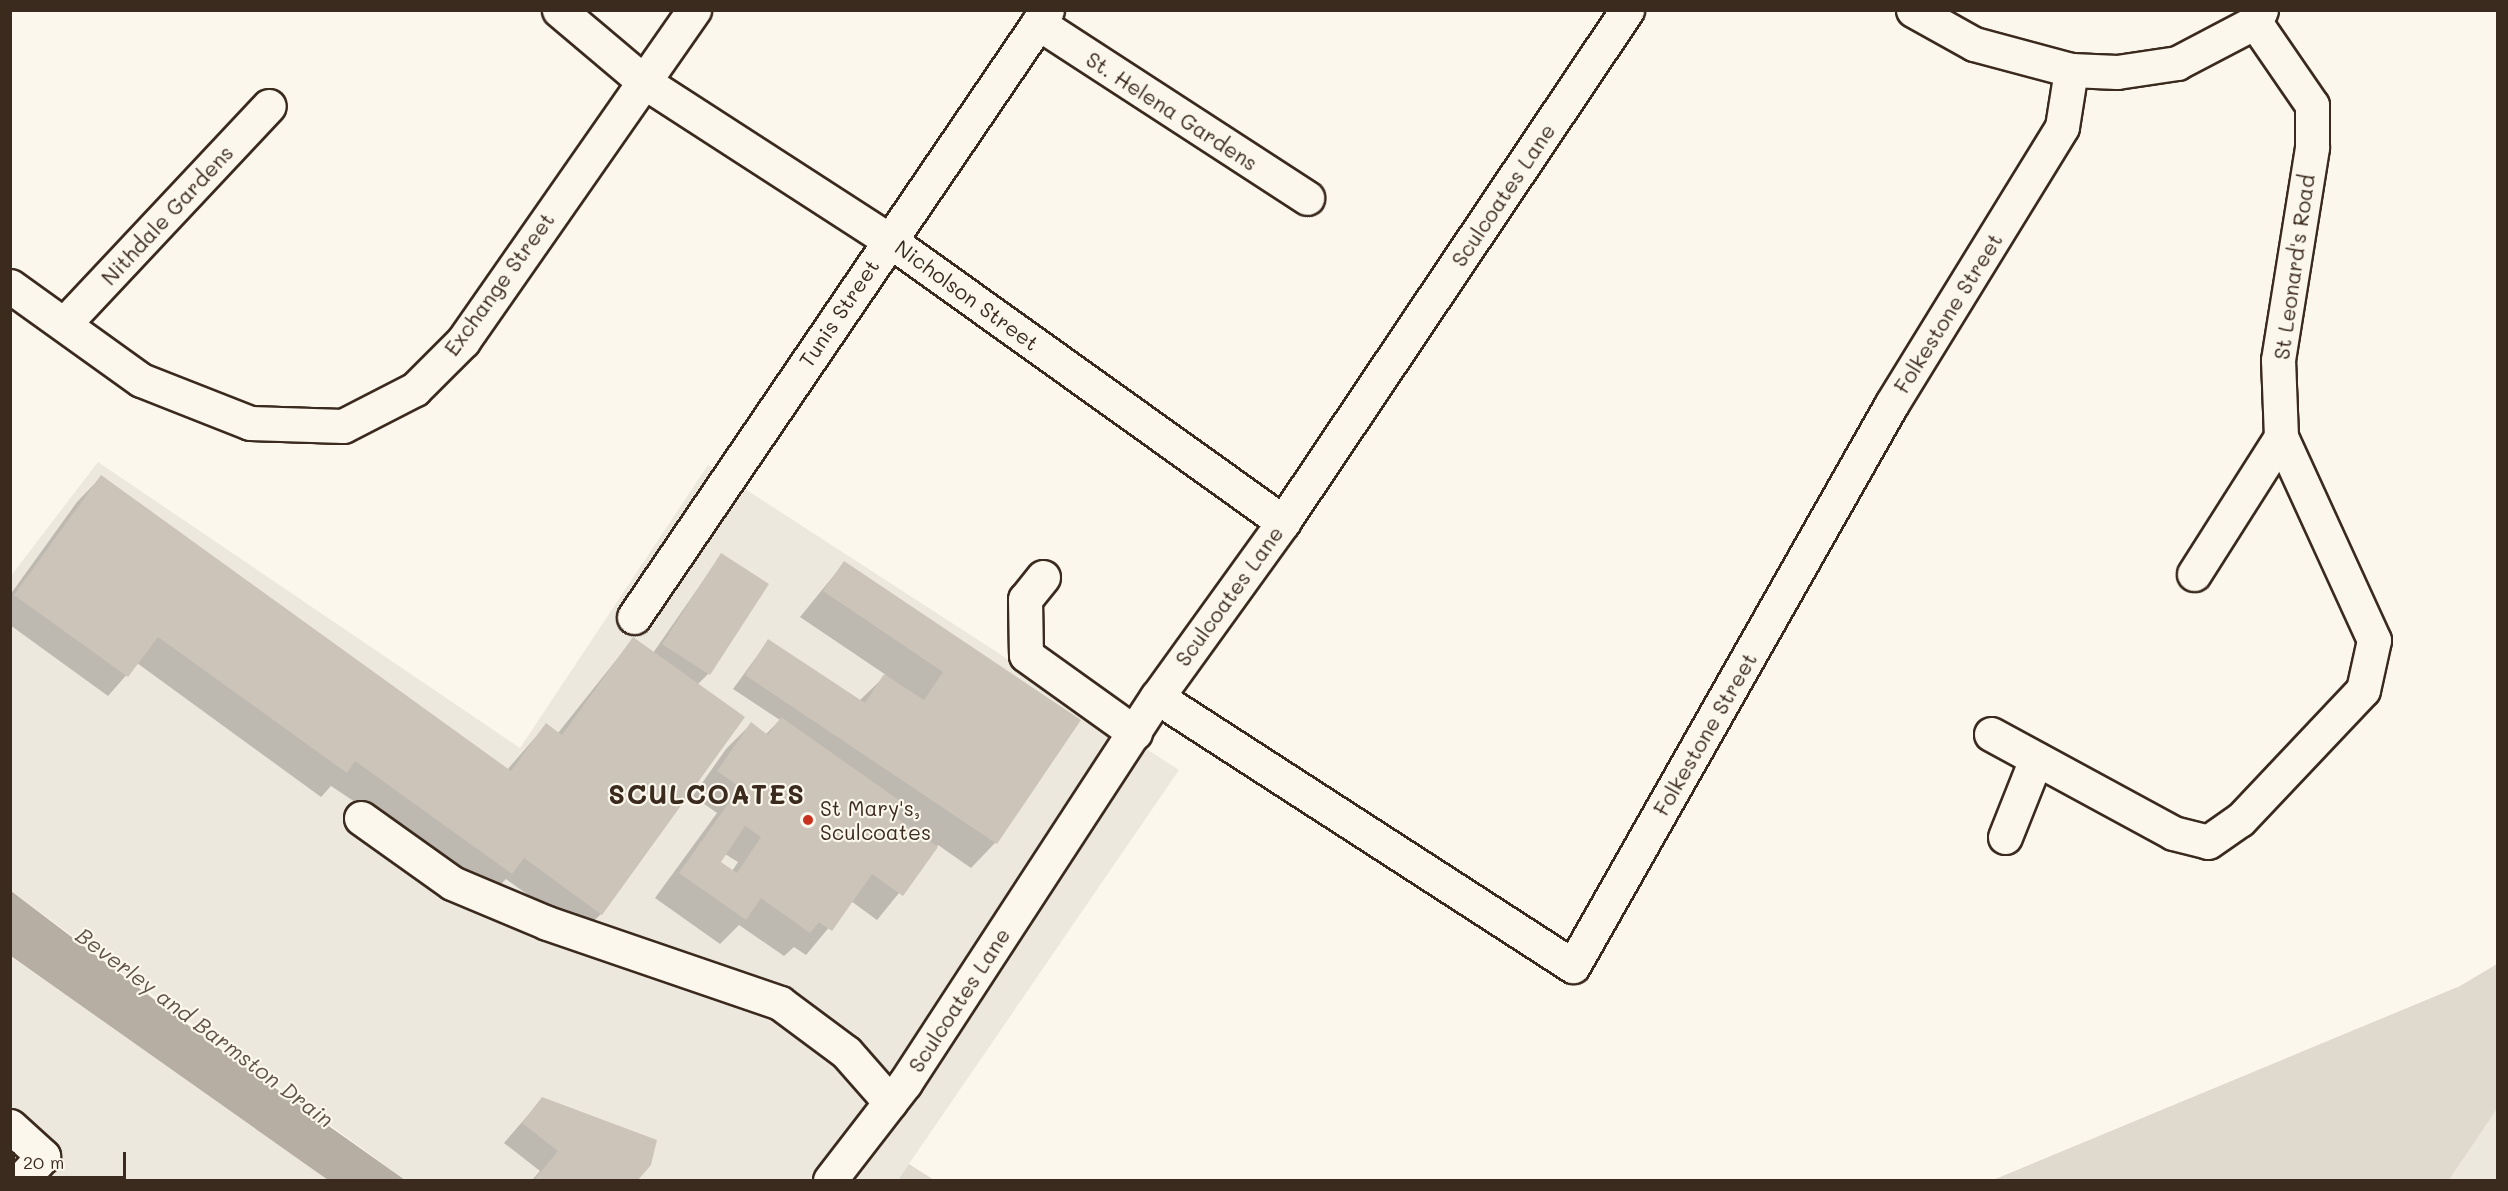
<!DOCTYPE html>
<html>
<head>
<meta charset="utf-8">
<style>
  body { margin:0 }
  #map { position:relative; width:2508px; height:1191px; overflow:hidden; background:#fbf7ec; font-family:Mali,sans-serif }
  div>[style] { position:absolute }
  .built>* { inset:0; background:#ede8dd }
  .green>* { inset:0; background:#dfd9ce }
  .water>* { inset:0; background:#b6aea2 }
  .shadow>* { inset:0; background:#0003 }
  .building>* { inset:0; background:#ccc4b9 }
  .roads { filter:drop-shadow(2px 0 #3b2a1e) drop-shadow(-2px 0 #3b2a1e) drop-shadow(0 2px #3b2a1e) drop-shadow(0 -2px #3b2a1e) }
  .minor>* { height:33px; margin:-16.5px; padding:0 16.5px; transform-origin:16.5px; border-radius:16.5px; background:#fbf7ec }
  .dots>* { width:16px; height:16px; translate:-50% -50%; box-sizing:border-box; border:3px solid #fbf7ec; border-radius:50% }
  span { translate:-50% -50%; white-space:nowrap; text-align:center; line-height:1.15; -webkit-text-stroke:4.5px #fbf7ec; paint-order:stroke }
  .street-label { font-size:21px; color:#3b2a1e }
  .poi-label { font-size:21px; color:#3b2a1e }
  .left { translate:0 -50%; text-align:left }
  .water-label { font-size:22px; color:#605246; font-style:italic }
  .district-label { font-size:27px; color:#3b2a1e; font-weight:700; letter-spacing:1.5px }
  .frame { position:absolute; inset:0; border:12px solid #3b2a1e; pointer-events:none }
  .scale { position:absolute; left:12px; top:1152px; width:114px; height:27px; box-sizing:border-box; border:3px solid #3b2a1e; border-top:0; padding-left:8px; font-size:18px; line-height:21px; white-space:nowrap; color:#3b2a1e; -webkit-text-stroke:4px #fbf7ec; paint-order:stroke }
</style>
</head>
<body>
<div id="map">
  <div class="built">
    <i style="clip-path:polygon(98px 462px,520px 748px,708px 465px,1179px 770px,898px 1180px,405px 1180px,11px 891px,10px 577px)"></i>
    <i style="clip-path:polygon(10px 956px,189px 1078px,328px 1180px,11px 1180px)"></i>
    <i style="clip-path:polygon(2497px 1109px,2497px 1180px,2449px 1180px)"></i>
  </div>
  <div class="green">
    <i style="clip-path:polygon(2497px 964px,2497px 1109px,2449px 1180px,1993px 1180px,2460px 986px)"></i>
    <i style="clip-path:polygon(909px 1164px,934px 1180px,898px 1180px)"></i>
  </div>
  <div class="water">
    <i style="clip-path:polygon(11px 891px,213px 1044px,405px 1180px,328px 1180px,11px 956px)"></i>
  </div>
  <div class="shadow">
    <i style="clip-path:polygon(101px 477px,507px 770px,546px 725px,558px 733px,633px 639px,653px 653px,721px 555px,708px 674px,697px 685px,601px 914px,576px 938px,527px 903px,531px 897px,506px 879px,492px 893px,331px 786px,321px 797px,137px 663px,108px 696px,10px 625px,10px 595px,77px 502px)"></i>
    <i style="clip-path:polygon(evenodd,844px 563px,1078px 720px,995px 843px,971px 868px,938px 845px,877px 920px,851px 901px,806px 955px,794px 947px,784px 956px,739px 925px,720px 944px,655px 898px,717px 813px,693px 796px,726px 749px,751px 724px,765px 735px,780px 720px,733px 689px,768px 641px,859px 701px,886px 675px,800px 617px,844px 563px,725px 854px,738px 862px,732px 871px,719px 862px,725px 854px)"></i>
    <i style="clip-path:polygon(542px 1099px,649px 1164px,636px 1180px,532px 1180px,540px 1171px,504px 1143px)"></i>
  </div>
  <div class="building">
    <i style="clip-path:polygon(101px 475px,511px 771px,546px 723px,562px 735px,633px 637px,745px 717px,602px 915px,524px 858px,512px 874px,355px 761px,347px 773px,158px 637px,128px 677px,14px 595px)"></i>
    <i style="clip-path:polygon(721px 553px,769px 584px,710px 675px,662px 644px)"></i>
    <i style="clip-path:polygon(844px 561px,1081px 720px,997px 844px,745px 675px,768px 639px,865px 703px,884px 674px,924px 700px,943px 672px,823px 591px)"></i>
    <i style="clip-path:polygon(evenodd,781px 717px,900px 801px,891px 814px,938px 847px,903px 896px,872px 874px,832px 931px,819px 922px,810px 933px,761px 898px,746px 920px,679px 873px,740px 787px,717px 771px,751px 722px,768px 735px,781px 717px,745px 826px,761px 837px,737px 873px,721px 862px,745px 826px)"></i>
    <i style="clip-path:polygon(542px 1097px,657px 1140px,651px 1165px,638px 1180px,534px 1180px,558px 1151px,522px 1123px)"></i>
  </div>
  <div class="roads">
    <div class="minor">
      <i style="left:559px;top:10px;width:110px;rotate:40.2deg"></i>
      <i style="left:643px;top:81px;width:293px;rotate:32.9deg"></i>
      <i style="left:889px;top:240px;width:485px;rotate:35.6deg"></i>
      <i style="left:1913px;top:10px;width:70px;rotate:29.1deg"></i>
      <i style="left:1974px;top:44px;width:100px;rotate:15deg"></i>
      <i style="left:2071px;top:70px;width:46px;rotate:2.5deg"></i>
      <i style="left:2117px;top:72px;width:61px;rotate:-8.5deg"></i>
      <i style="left:2177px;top:63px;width:88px;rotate:-27.7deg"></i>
      <i style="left:2255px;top:22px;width:13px;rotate:-63deg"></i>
      <i style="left:1038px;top:23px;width:321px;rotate:33deg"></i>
      <i style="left:10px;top:286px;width:161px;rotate:35.7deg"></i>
      <i style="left:141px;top:380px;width:117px;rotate:21.5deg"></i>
      <i style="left:250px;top:423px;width:93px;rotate:1.8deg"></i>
      <i style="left:343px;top:426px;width:81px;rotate:-27.2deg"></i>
      <i style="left:415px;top:389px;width:68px;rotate:-45deg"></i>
      <i style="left:463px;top:341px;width:404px;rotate:-55.1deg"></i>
      <i style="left:64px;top:324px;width:299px;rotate:-46.8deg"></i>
      <i style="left:2194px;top:574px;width:162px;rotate:-57.6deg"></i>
      <i style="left:1043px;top:577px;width:28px;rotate:129deg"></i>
      <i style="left:1025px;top:599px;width:56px;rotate:89deg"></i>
      <i style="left:1026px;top:655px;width:134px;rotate:35.6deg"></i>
      <i style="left:634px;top:617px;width:734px;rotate:-55.77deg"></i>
      <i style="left:1157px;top:697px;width:495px;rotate:32.9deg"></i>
      <i style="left:1573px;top:966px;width:645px;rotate:-60.45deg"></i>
      <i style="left:1891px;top:405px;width:326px;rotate:-58.4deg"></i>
      <i style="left:2062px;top:127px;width:58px;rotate:-81deg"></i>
      <i style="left:1991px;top:734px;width:207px;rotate:28.5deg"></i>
      <i style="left:2173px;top:833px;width:36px;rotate:14deg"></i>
      <i style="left:2208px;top:842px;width:39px;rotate:-35deg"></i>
      <i style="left:2240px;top:820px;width:179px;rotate:-46.6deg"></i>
      <i style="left:2363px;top:690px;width:51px;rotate:-77.6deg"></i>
      <i style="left:2374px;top:640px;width:223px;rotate:-114.6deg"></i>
      <i style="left:2281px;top:437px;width:77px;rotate:-92.2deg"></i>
      <i style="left:2278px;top:360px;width:216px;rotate:-80.9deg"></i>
      <i style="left:2312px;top:147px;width:42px;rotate:-90deg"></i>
      <i style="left:2312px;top:105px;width:101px;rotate:-124.5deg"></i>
      <i style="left:361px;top:818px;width:112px;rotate:35.5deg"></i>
      <i style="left:452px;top:883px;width:103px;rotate:22.8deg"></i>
      <i style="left:547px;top:923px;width:246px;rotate:18.9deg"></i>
      <i style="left:780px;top:1003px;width:82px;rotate:36.6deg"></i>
      <i style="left:846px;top:1052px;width:67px;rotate:48.7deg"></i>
      <i style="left:2005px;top:837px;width:84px;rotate:-68.3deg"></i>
      <i style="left:10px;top:1126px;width:45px;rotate:42.3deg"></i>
      <i style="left:43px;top:1156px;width:33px;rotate:133deg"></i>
      <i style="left:830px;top:1180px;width:123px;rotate:-52.3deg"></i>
      <i style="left:905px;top:1083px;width:461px;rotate:-56.9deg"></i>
      <i style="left:1157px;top:697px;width:216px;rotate:-54.2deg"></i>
      <i style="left:1283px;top:522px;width:617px;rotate:-56.1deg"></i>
    </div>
  </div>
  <div class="dots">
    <i style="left:808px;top:820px;background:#c8321e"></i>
  </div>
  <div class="street-label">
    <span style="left:1172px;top:111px;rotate:33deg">St. Helena Gardens</span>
    <span style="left:1503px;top:195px;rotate:-56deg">Sculcoates Lane</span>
    <span style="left:167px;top:215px;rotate:-47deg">Nithdale Gardens</span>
    <span style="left:2294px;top:267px;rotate:-82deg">St Leonard's Road</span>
    <span style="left:499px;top:284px;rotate:-54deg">Exchange Street</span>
    <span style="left:967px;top:295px;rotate:36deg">Nicholson Street</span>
    <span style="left:839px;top:313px;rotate:-56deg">Tunis Street</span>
    <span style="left:1948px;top:313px;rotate:-58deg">Folkestone Street</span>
    <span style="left:1229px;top:596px;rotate:-54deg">Sculcoates Lane</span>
    <span style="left:1705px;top:734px;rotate:-60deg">Folkestone Street</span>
    <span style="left:959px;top:1000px;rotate:-57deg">Sculcoates Lane</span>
  </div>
  <div class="poi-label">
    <span class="left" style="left:820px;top:820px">St Mary's,<br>Sculcoates</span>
  </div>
  <div class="water-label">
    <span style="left:205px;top:1027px;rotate:37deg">Beverley and Barmston Drain</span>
  </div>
  <div class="district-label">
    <span style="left:707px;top:794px">SCULCOATES</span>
  </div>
  <div class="frame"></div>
  <div class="scale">20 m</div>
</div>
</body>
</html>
